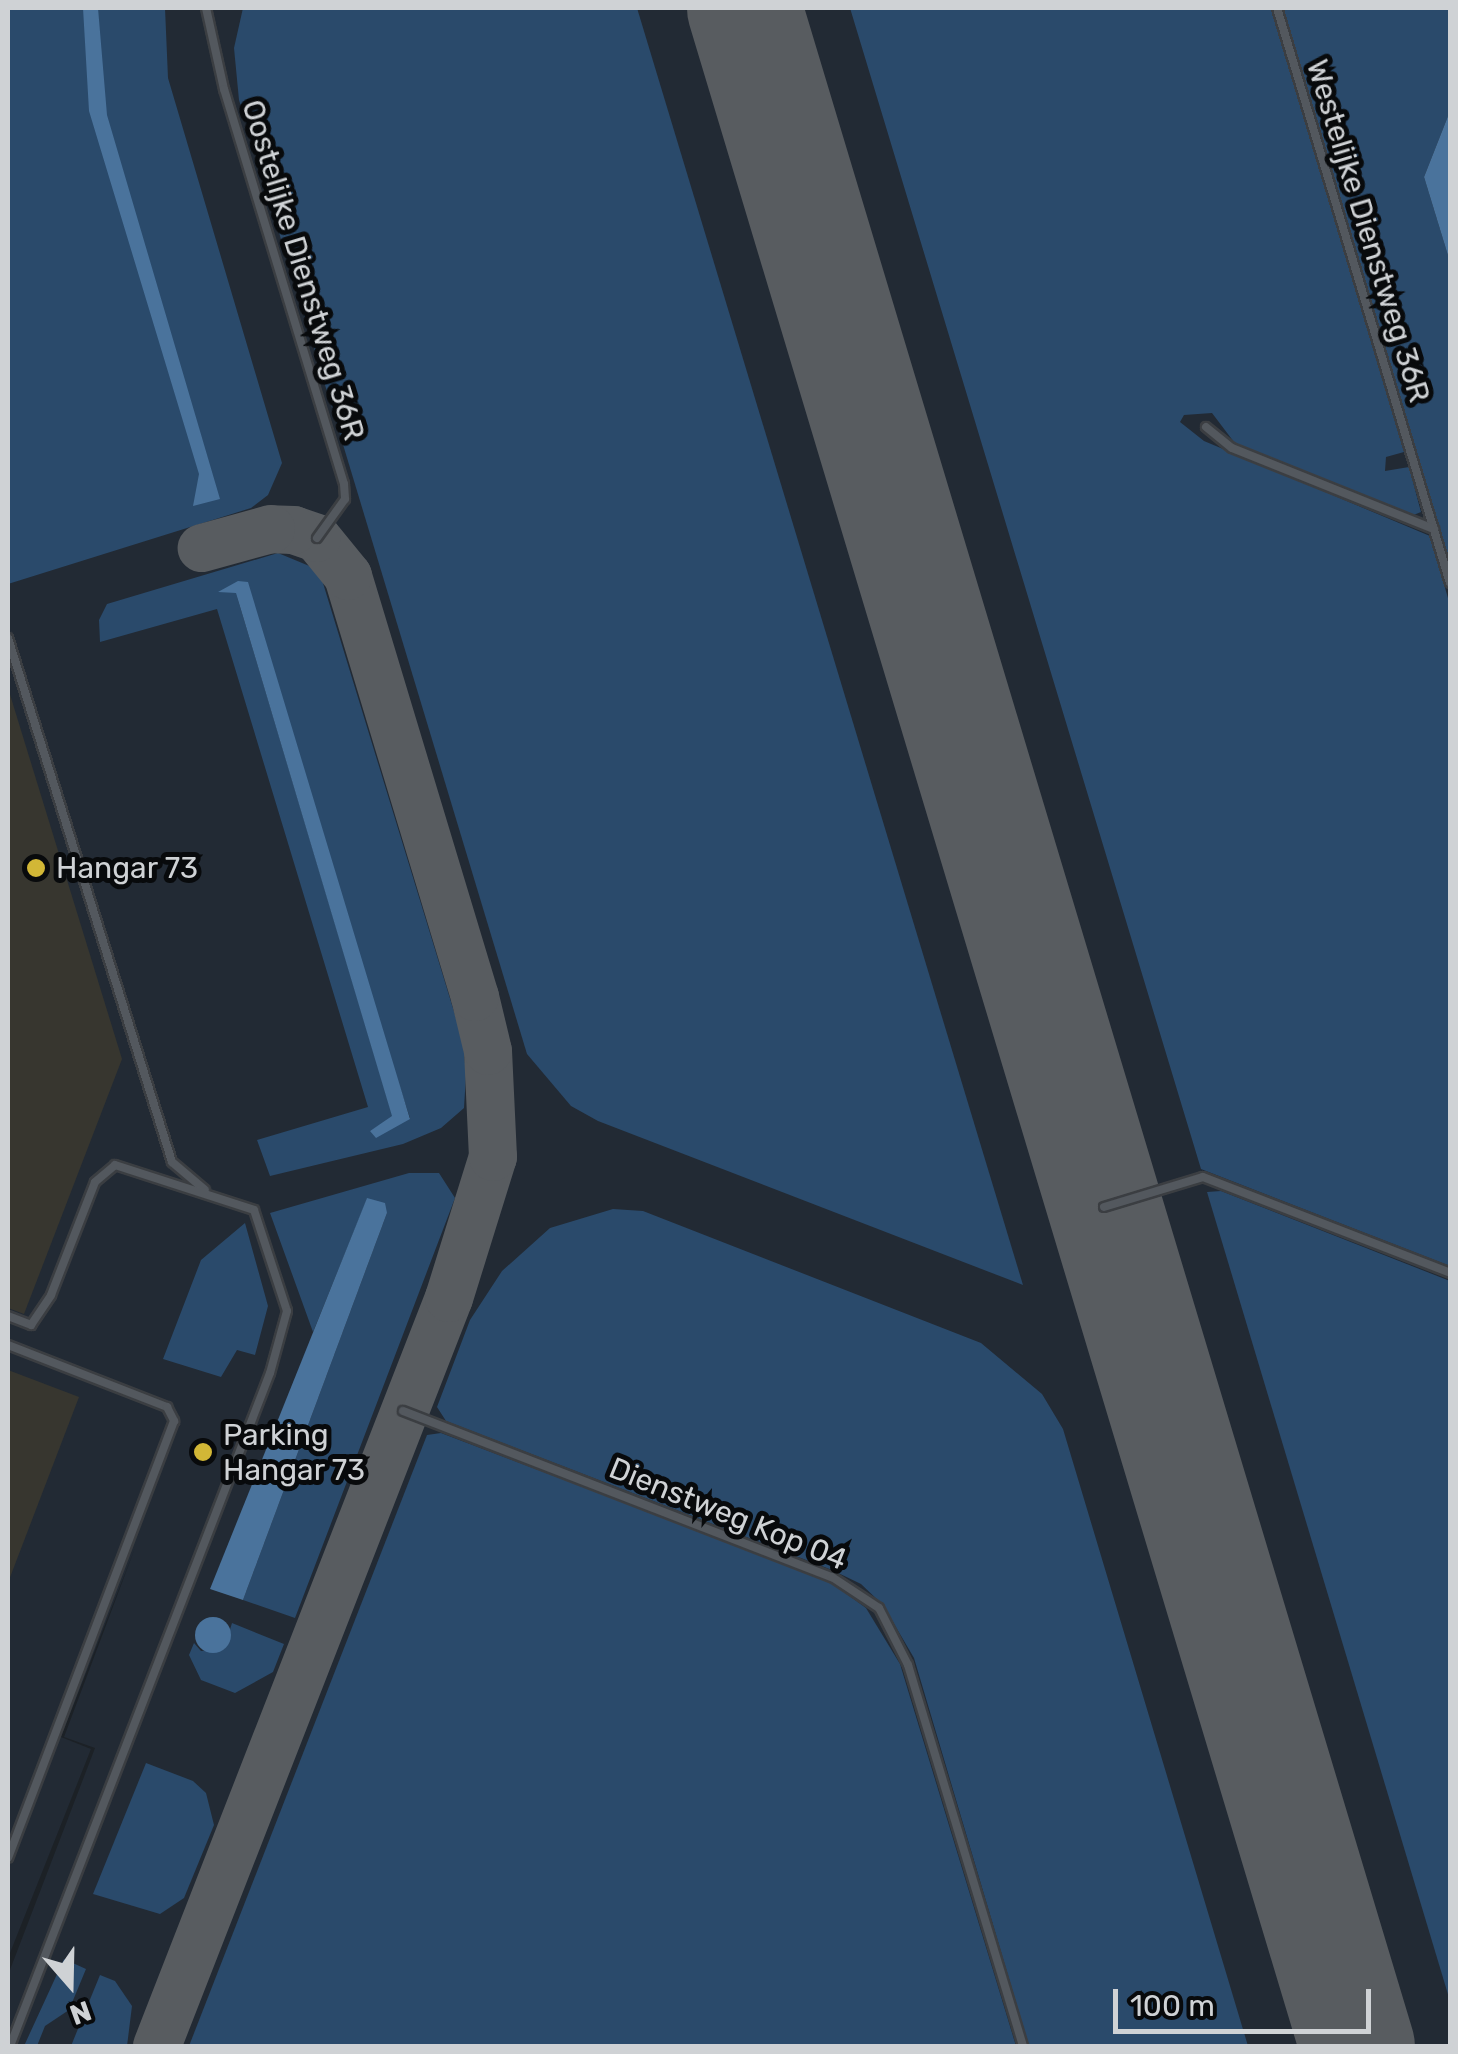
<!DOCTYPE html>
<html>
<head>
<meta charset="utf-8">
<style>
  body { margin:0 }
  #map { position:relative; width:1458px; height:2054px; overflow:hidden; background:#1c2126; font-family:Rubik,sans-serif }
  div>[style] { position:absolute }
  .built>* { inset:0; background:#222a34 }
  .green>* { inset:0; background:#2a4a6b }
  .water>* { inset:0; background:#4a739c }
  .round { border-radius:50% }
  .taxiway>* { height:48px; margin:-24px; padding:0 24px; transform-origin:24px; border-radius:24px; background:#585c60 }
  .runway>* { height:115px; margin:-57.5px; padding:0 57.5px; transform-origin:57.5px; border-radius:57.5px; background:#585c60 }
  .building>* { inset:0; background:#37362f }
  .roads { filter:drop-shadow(2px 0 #3b3e42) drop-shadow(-2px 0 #3b3e42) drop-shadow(0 2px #3b3e42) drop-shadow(0 -2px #3b3e42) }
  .lane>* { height:8px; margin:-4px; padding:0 4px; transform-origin:4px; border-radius:4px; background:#53585e }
  .dots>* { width:28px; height:28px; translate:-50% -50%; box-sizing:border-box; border:5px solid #080a0c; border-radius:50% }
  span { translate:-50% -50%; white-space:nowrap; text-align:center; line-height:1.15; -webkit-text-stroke:10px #080a0c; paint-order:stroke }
  .street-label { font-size:30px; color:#cfd2d5 }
  .poi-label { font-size:30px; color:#cfd2d5 }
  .left { translate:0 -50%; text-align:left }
  .frame { position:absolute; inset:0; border:10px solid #cfd2d5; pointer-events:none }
  .north { position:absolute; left:20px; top:1934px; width:100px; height:100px; -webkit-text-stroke:8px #080a0c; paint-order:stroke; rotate:160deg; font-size:28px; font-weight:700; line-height:40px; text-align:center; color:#cfd2d5 }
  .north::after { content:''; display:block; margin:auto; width:35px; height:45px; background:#cfd2d5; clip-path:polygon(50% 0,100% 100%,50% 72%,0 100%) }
  .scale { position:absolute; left:1113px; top:1989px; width:258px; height:45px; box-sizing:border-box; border:5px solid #cfd2d5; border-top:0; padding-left:12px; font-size:30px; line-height:35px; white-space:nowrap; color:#cfd2d5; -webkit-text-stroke:8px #080a0c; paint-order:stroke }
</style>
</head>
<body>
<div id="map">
  <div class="built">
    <i style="clip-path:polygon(98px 8px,1450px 8px,1450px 111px,1424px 177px,1450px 262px,1450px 2046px,8px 2046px,8px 1975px,95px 1748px,64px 1737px,135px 1548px,61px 1737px,91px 1749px,8px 1958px,8px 550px)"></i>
  </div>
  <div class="green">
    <i style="clip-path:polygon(8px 8px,165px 8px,168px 78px,282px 463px,268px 495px,251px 508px,8px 584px)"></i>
    <i style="clip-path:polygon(243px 8px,637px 8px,1023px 1285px,598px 1121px,571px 1106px,527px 1054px,239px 100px,234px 48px)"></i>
    <i style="clip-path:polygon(850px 8px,1271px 8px,1404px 452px,1386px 457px,1385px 471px,1409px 467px,1421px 512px,1411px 516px,1237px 446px,1212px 413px,1184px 415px,1180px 422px,1204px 441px,1430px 536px,1450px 605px,1450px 1266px,1201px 1169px)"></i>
    <i style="clip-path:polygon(1283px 8px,1450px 8px,1450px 111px,1424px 177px,1450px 262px,1450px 564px)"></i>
    <i style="clip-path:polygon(evenodd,278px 553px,319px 570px,463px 1041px,466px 1075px,464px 1108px,441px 1128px,403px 1144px,270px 1176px,257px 1140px,368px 1107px,217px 609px,100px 642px,99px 620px,107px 604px,278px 553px,236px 593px,410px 1118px,370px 1131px,393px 1117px,236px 593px)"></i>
    <i style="clip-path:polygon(409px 1173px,439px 1173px,455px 1198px,295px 1618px,243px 1600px,387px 1213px,367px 1199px,313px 1332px,270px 1213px)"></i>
    <i style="clip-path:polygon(1221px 1191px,1450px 1281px,1450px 2001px,1207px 1192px)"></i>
    <i style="clip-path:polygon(613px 1209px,643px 1211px,981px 1343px,1042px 1394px,1063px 1429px,1248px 2046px,1029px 2046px,914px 1658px,883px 1605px,861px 1584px,832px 1570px,446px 1421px,437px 1407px,470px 1320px,502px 1271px,550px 1228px)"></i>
    <i style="clip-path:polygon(245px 1223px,268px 1306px,255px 1355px,237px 1350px,221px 1377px,163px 1359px,201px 1260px)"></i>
    <i style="clip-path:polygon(441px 1433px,826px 1579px,866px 1608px,900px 1664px,1016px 2046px,189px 2046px,427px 1435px)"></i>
    <i style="clip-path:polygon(232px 1623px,284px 1644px,273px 1672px,235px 1693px,201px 1680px,189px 1655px,194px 1643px,201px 1651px,224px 1649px)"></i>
    <i style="clip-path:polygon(146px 1763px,193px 1781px,206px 1793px,214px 1825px,184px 1898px,160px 1914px,93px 1894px)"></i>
    <i style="clip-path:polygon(64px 1959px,86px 1969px,69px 2010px,45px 2026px,37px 2046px,24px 2046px)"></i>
    <i style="clip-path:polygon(100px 1975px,115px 1981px,132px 2006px,127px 2046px,71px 2046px)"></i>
  </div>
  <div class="water">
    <i style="clip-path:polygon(83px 8px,98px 8px,107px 115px,220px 499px,193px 506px,199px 474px,89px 111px)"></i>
    <i style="clip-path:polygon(1450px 111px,1450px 262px,1424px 177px)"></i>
    <i style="clip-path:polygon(238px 581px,248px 582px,410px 1119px,376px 1138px,370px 1131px,392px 1116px,236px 593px,218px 592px)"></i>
    <i style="clip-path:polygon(367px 1198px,385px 1203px,387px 1213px,243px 1600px,210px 1589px)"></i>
    <i class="round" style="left:195px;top:1617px;width:36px;height:36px"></i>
  </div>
  <div class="taxiway">
    <i style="left:157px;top:2046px;width:803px;rotate:-68.68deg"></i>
    <i style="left:449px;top:1298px;width:148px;rotate:-72.7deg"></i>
    <i style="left:493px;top:1157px;width:106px;rotate:-92.7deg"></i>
    <i style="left:488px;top:1051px;width:56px;rotate:-103.5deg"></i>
    <i style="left:475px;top:997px;width:440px;rotate:-106.8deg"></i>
    <i style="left:348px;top:576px;width:49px;rotate:-129.2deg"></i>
    <i style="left:317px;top:538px;width:24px;rotate:-161deg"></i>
    <i style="left:294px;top:530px;width:23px;rotate:-178deg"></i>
    <i style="left:271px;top:529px;width:72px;rotate:164.6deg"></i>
  </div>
  <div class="runway">
    <i style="left:744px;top:8px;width:2128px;rotate:73.26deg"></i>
  </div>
  <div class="building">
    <i style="clip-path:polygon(8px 688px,122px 1059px,24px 1314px,8px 1308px)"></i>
    <i style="clip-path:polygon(8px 1370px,79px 1397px,9px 1580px,8px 1580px)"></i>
  </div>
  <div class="roads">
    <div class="lane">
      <i style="left:206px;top:8px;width:83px;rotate:77.5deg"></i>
      <i style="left:224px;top:89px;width:413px;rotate:73.1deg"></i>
      <i style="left:344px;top:484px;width:15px;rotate:86deg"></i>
      <i style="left:345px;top:499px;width:48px;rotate:125.7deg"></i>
      <i style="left:1277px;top:8px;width:600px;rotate:73.26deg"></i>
      <i style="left:1206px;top:427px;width:33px;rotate:39deg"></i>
      <i style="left:1232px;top:448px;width:218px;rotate:21.9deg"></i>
      <i style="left:8px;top:638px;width:549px;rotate:72.62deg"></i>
      <i style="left:172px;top:1162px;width:43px;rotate:40.3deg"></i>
      <i style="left:1104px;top:1207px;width:103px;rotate:-16.9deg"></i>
      <i style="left:1203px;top:1177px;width:265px;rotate:21.2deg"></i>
      <i style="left:8px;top:1316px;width:25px;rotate:21deg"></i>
      <i style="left:31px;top:1325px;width:36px;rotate:-56deg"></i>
      <i style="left:51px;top:1295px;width:121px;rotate:-68.7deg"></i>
      <i style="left:95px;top:1182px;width:26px;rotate:-40deg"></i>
      <i style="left:115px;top:1165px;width:146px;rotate:17.9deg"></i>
      <i style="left:254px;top:1210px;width:106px;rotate:71.9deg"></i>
      <i style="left:287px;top:1311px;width:64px;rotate:105.3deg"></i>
      <i style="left:270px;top:1373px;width:721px;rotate:111.12deg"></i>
      <i style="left:8px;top:1345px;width:171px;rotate:21.3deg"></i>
      <i style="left:167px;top:1407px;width:16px;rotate:63deg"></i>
      <i style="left:174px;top:1421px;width:467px;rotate:110.8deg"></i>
      <i style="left:403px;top:1411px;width:460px;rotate:21.2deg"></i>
      <i style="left:832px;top:1577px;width:56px;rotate:33.4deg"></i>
      <i style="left:879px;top:1608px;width:64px;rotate:63deg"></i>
      <i style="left:908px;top:1665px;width:398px;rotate:73.2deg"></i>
    </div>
  </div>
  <div class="dots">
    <i style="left:36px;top:868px;background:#d2b736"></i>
    <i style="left:203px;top:1452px;background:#d2b736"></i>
  </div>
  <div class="street-label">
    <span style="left:1368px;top:231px;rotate:73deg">Westelijke Dienstweg 36R</span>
    <span style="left:303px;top:270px;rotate:73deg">Oostelijke Dienstweg 36R</span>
    <span style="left:728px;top:1514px;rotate:22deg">Dienstweg Kop 04</span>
  </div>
  <div class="poi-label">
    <span class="left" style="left:56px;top:868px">Hangar 73</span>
    <span class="left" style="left:223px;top:1452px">Parking<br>Hangar 73</span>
  </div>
  <div class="frame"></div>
  <div class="north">N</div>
  <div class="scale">100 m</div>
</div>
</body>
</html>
